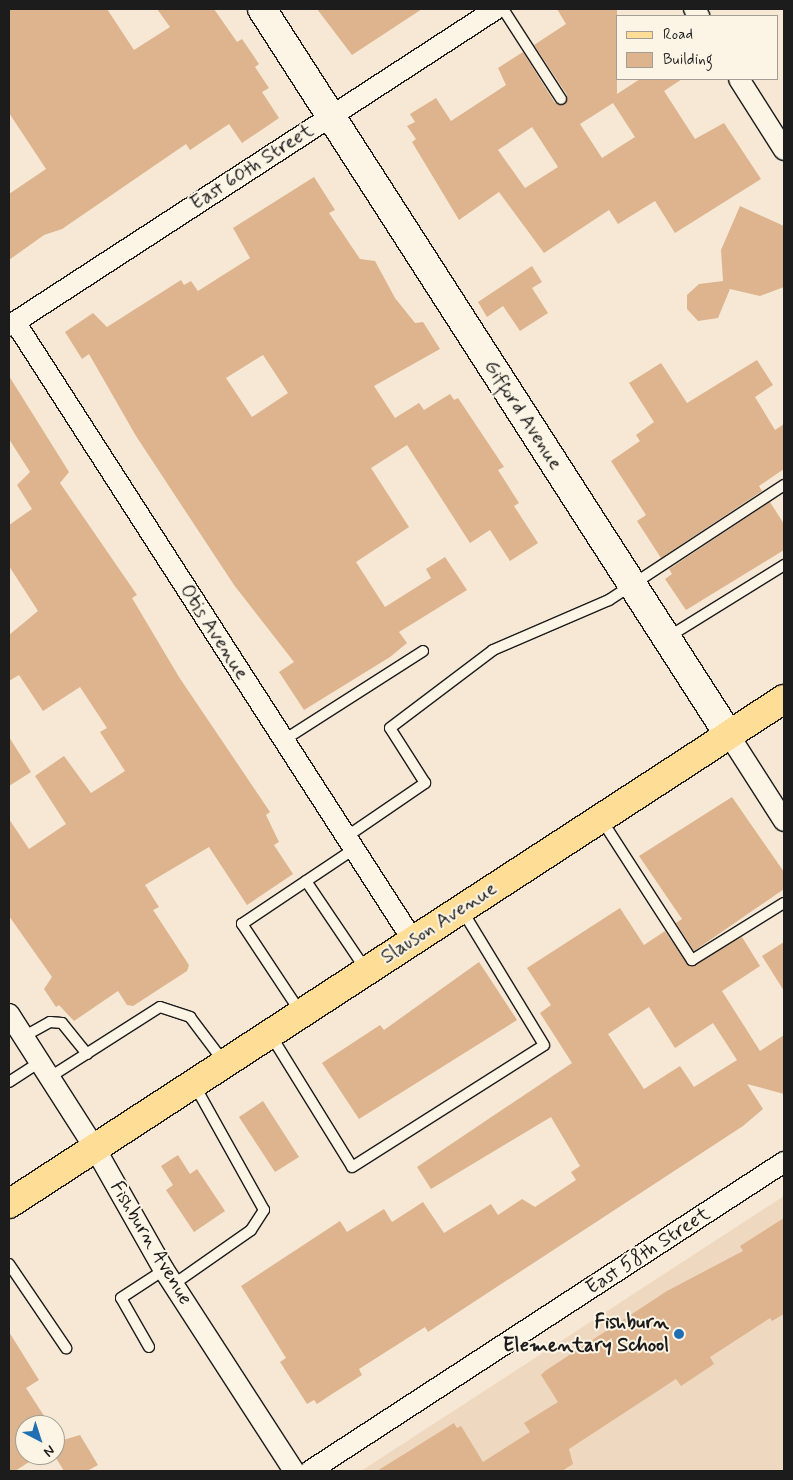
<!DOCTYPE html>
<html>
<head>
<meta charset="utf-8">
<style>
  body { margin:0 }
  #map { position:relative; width:793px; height:1480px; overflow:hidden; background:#f6e8d4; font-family:Mynerve,sans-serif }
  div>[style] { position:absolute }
  .built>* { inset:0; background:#eed8bf }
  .building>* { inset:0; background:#ddb48e }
  .roads { filter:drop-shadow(1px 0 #1c1c1c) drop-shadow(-1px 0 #1c1c1c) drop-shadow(0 1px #1c1c1c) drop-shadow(0 -1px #1c1c1c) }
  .lane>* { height:10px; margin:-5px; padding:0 5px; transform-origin:5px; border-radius:5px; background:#fcf5e5 }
  .street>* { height:20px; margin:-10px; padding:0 10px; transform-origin:10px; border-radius:10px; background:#fcf5e5 }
  .secondary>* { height:28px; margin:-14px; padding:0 14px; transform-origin:14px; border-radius:14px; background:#fcf5e5 }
  .primary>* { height:28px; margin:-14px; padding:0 14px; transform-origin:14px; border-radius:14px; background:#fedd96 }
  .dots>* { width:14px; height:14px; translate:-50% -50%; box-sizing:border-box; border:2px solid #fcf5e5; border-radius:50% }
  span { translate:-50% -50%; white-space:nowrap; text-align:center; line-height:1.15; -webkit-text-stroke:4px #fcf5e5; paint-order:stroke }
  .street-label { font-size:20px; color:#1c1c1c }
  .poi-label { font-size:20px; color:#1c1c1c; font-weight:700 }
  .right { translate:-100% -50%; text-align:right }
  .frame { position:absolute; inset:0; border:10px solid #1c1c1c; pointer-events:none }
  .legend { position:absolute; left:616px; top:15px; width:162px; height:65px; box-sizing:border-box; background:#fcf5e5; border:1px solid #a29e95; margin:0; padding:6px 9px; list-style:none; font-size:15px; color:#1c1c1c }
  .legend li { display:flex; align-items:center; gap:10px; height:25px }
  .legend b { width:25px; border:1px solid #a29e95 }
  .north { position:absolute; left:15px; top:1415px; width:50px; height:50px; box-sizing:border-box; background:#fcf5e5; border:1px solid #a29e95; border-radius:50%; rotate:140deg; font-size:14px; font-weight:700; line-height:20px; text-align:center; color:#1c1c1c }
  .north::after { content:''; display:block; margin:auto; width:18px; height:22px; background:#1f6fb2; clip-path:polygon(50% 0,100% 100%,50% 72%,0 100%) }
</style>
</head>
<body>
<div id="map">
  <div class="built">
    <i style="clip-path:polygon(784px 1196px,784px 1471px,361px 1471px)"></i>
  </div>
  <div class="building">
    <i style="clip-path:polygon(9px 9px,107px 9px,134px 50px,170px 27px,157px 9px,214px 9px,237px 42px,242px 39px,259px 64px,255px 67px,269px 88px,262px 92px,279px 118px,242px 143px,229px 124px,190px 150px,186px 144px,62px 229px,44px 235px,9px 260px,9px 194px,46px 169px,9px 113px)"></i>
    <i style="clip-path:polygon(317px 9px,422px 9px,352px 55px)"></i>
    <i style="clip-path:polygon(evenodd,557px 9px,617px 9px,617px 94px,640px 79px,682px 79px,664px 91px,695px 139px,724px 123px,761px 179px,675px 233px,655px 201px,618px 224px,609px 210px,544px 253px,499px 192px,459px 220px,412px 142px,416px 139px,407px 126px,415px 122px,410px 114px,436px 98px,451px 121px,506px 85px,498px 68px,523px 52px,555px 103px,565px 104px,567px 95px,534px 45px,566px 24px,557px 9px,613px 103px,635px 137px,602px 158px,580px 124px,613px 103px,557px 9px,532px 127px,558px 167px,525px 188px,498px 150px,532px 127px)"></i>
    <i style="clip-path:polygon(evenodd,314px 177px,335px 210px,329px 213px,360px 259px,375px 261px,395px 298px,415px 323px,423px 322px,440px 349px,374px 386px,395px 418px,419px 403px,424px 410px,450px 394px,454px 400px,458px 398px,504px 467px,498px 470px,519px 503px,514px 506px,538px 543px,510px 561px,490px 530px,470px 543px,407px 445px,371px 468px,409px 527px,356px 562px,385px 607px,431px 578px,426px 569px,445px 557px,467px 590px,399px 632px,407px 643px,390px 657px,304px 710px,279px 672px,294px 662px,234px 585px,136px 436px,89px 354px,82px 359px,65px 332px,93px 313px,107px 327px,181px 280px,184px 285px,191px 281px,198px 291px,250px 258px,233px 228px,314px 177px,263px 355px,288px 393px,252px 417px,226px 378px,263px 355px)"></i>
    <i style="clip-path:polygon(740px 206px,784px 226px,784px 287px,760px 296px,730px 289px,718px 318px,698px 321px,687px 309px,687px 295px,699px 284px,723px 281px,721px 250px)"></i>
    <i style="clip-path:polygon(532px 266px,542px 282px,532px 288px,548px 313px,520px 331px,503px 306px,487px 317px,478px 302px)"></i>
    <i style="clip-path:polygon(757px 360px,773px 385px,755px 397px,775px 430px,784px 424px,784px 469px,759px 486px,762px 491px,661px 558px,637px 521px,646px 515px,611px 461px,640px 441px,636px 435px,654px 422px,629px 383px,661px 363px,687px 403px)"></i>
    <i style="clip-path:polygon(9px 376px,69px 472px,60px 483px,137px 595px,132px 598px,179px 677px,270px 812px,266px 815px,279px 842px,274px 845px,293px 874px,247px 905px,209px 847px,145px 885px,159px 907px,153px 910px,189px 965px,187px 971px,133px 1006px,127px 1005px,118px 991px,74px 1021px,59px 1005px,56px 1007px,44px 989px,52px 977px,9px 916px,9px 819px,29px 849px,66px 824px,35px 776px,64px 756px,91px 793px,125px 771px,100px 732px,107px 728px,80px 687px,43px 711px,19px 675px,9px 681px,9px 635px,38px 611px,9px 566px,9px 525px,32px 509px,17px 485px,30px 472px,9px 439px)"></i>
    <i style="clip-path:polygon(770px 502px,784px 524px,784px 550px,686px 610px,665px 579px,672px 574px,669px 569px)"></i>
    <i style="clip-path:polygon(9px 737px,31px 772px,9px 786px)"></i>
    <i style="clip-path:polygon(732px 797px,784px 872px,784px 889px,694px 951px,676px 923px,682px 919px,639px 856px)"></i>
    <i style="clip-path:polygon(evenodd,620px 908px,644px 945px,665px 931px,689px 966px,742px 937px,760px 966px,722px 991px,760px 1051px,784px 1035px,784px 1094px,747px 1084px,763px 1109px,743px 1126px,428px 1332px,425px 1327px,359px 1369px,362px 1375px,332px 1394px,317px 1404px,314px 1400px,307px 1404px,280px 1362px,286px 1358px,241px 1286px,340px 1221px,347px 1232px,384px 1209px,392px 1222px,423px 1202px,444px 1233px,491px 1204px,498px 1215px,522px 1199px,535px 1207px,576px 1180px,571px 1172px,580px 1166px,551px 1117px,431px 1189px,417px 1167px,572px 1063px,540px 1013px,551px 1005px,527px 968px,620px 908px,649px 1007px,675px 1048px,713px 1023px,737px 1060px,694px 1087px,680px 1066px,644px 1089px,608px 1034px,649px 1007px)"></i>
    <i style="clip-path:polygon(784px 942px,784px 991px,762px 956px)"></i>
    <i style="clip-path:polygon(479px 962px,517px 1020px,359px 1119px,322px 1063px,380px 1025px,384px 1030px)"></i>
    <i style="clip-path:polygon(263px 1101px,299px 1157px,275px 1172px,239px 1117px)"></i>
    <i style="clip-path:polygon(178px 1155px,190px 1174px,197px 1169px,225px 1211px,194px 1232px,166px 1190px,173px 1185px,161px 1166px)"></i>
    <i style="clip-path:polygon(784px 1218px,784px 1314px,772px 1321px,770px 1318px,710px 1357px,714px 1364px,681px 1386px,676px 1379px,569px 1449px,573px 1464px,562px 1471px,377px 1471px,454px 1423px,457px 1428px,461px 1426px,483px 1462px,530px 1432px,524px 1423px,558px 1402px,541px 1375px,545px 1371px,667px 1291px,743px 1251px,740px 1246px)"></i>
    <i style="clip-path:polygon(9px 1332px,39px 1380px,26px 1388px,50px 1425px,25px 1425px,25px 1455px,40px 1455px,15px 1471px,9px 1471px)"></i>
    <i style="clip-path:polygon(55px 1433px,60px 1441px,80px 1435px,98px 1465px,87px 1471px,64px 1471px,54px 1455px)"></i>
  </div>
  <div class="roads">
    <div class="lane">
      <i style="left:503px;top:9px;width:107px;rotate:57.2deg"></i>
      <i style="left:668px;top:637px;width:137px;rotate:-31.8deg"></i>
      <i style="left:284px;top:740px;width:165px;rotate:-32.6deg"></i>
      <i style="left:601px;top:819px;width:168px;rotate:57.2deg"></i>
      <i style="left:692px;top:960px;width:108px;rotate:-31.8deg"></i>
      <i style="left:346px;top:837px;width:96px;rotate:-34.4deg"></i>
      <i style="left:425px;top:783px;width:65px;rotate:-122.5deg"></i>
      <i style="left:390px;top:728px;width:129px;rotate:-37.1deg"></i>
      <i style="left:493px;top:650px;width:126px;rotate:-23.3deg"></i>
      <i style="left:609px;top:600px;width:209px;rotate:-33.3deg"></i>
      <i style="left:306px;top:881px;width:107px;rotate:56deg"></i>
      <i style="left:301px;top:1013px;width:107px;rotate:-123.5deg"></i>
      <i style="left:242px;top:924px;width:135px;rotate:-33.8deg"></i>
      <i style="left:270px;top:1034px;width:156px;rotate:58.3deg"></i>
      <i style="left:352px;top:1167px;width:227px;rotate:-32.4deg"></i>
      <i style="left:544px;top:1045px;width:158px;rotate:-121.3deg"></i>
      <i style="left:23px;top:1037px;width:31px;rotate:-29deg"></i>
      <i style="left:50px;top:1022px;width:12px;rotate:5deg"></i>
      <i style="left:62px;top:1023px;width:40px;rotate:51deg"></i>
      <i style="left:50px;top:1077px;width:130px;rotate:-32.5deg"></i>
      <i style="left:160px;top:1007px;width:32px;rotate:18deg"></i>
      <i style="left:190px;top:1017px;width:56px;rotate:52.9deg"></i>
      <i style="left:9px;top:1082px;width:37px;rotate:-33deg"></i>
      <i style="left:9px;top:1264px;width:102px;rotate:55.8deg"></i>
      <i style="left:174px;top:1284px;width:94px;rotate:-35deg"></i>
      <i style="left:251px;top:1230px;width:24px;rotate:-57deg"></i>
      <i style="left:264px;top:1210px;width:144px;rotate:-119.1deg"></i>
      <i style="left:149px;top:1347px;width:56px;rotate:-119.7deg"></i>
      <i style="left:121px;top:1298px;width:51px;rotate:-33.1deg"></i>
    </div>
    <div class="street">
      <i style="left:694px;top:9px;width:9px;rotate:54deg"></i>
      <i style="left:739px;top:79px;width:84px;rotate:57.6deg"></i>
      <i style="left:15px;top:322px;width:737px;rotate:57.24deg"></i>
      <i style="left:9px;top:326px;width:581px;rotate:-33.06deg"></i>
      <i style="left:729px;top:735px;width:102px;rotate:57.4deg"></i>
      <i style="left:9px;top:1014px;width:161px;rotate:57.4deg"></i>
      <i style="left:96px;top:1150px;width:138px;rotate:60.5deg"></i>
      <i style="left:164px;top:1270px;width:239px;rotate:57.1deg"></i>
      <i style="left:310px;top:1471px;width:566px;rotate:-33.1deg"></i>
    </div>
    <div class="secondary">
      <i style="left:262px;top:9px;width:863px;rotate:57.25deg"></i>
    </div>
    <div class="primary">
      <i style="left:9px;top:1204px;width:925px;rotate:-33.09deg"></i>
    </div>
  </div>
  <div class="dots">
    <i style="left:679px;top:1334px;background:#1f6fb2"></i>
  </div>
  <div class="street-label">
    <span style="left:252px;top:167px;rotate:-33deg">East 60th Street</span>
    <span style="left:523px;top:415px;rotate:57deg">Gifford Avenue</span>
    <span style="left:214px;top:632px;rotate:57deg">Otis Avenue</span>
    <span style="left:439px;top:923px;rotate:-33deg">Slauson Avenue</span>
    <span style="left:151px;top:1243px;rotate:59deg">Fishburn Avenue</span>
    <span style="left:648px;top:1251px;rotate:-33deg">East 58th Street</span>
  </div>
  <div class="poi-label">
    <span class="right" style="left:669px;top:1334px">Fishburn<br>Elementary School</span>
  </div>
  <div class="frame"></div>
  <ul class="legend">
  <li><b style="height:6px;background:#fedd96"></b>Road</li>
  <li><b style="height:14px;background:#ddb48e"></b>Building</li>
  </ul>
  <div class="north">N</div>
</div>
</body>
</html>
